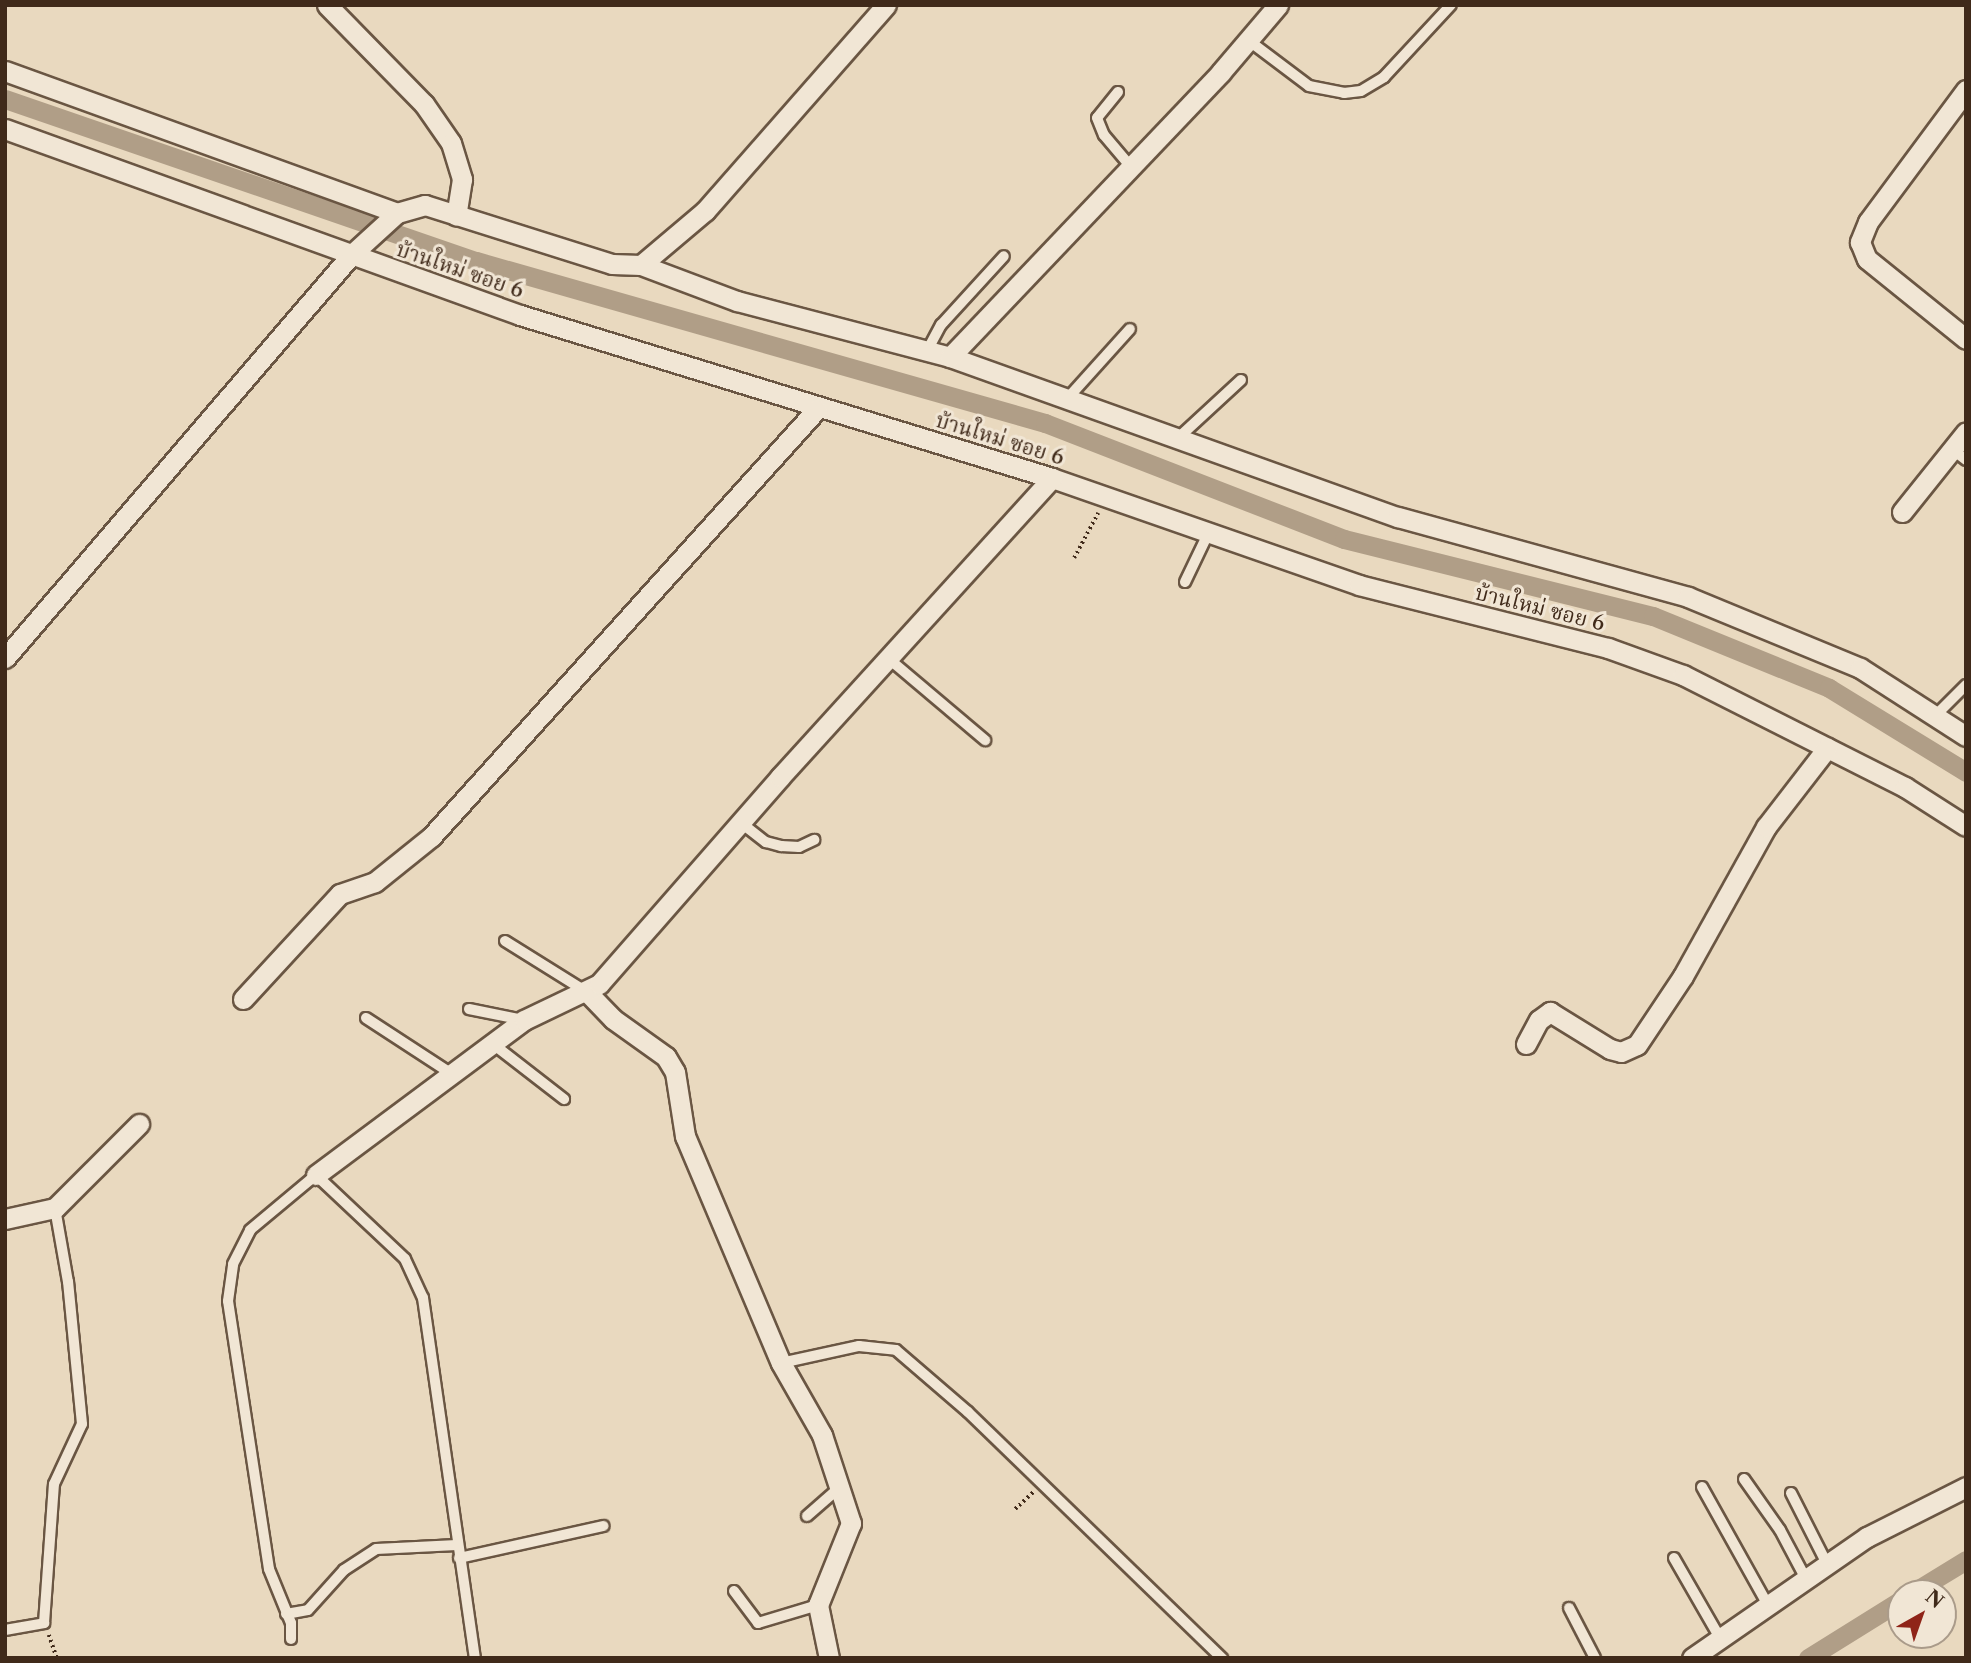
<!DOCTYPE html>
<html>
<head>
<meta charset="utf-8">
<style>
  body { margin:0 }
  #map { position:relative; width:1971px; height:1663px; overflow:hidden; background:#e9d9bf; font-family:"Libre Caslon Text","Noto Serif Thai",serif }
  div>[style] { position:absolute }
  .canal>* { height:19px; margin:-9.5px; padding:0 9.5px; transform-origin:9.5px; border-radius:9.5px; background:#b09e87 }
  .path>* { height:3.5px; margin-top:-1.75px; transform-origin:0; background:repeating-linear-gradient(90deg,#402a1a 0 2px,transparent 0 5.5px) }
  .roads { filter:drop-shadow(2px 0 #6a5643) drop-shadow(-2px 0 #6a5643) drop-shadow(0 2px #6a5643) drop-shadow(0 -2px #6a5643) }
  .lane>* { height:10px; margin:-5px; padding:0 5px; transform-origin:5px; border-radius:5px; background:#f1e6d5 }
  .street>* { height:19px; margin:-9.5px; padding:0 9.5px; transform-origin:9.5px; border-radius:9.5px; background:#f1e6d5 }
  span { translate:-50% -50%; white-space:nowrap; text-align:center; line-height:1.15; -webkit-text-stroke:6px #f1e6d5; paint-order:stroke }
  .street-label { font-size:21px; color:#402a1a }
  .frame { position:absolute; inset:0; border:7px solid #402a1a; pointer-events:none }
  .north { position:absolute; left:1887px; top:1579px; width:70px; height:70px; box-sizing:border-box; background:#f1e6d5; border:2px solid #aa9b8a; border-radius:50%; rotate:40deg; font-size:19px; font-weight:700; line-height:28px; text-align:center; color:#402a1a }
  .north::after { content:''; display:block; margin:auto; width:24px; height:32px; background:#8f2418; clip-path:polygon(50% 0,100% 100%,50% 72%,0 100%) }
</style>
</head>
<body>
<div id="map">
  <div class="canal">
    <i style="left:5px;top:99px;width:498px;rotate:19deg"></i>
    <i style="left:476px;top:261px;width:592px;rotate:15.89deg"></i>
    <i style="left:1045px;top:423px;width:321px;rotate:21.2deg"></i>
    <i style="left:1344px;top:539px;width:318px;rotate:14deg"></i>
    <i style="left:1653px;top:616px;width:190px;rotate:22.2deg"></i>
    <i style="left:1829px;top:688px;width:161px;rotate:31.5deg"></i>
    <i style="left:1912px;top:1593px;width:63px;rotate:-31.4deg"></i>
    <i style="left:1808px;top:1658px;width:110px;rotate:-31.9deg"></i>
  </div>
  <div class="path">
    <i style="left:1074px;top:558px;width:51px;rotate:-61.9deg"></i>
    <i style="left:1015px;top:1509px;width:26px;rotate:-43deg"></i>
    <i style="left:49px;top:1635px;width:24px;rotate:71deg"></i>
  </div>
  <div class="roads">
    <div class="lane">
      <i style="left:1248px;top:40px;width:76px;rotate:37deg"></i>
      <i style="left:1309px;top:86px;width:36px;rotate:11deg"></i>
      <i style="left:1344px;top:93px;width:17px;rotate:-7deg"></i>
      <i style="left:1361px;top:91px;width:27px;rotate:-31deg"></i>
      <i style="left:1384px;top:77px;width:98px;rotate:-47.1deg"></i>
      <i style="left:1118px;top:92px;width:33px;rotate:129deg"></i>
      <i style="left:1097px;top:118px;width:18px;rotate:68deg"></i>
      <i style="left:1104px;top:135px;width:42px;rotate:49.8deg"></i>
      <i style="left:927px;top:351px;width:30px;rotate:-62deg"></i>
      <i style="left:941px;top:325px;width:93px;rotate:-47.6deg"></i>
      <i style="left:1067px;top:399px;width:94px;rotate:-48deg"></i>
      <i style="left:1177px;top:439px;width:87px;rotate:-42.7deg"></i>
      <i style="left:1952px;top:449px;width:18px;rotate:38deg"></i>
      <i style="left:1185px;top:582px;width:53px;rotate:-64.4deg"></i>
      <i style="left:889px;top:659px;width:126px;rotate:40.2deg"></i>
      <i style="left:1937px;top:714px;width:41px;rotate:-45deg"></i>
      <i style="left:740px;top:822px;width:33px;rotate:38deg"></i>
      <i style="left:766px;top:842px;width:16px;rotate:15deg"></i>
      <i style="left:781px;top:846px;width:18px;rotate:3deg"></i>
      <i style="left:799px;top:847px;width:17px;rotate:-25deg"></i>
      <i style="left:505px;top:941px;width:94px;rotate:32deg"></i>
      <i style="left:469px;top:1009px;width:55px;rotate:11.5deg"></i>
      <i style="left:366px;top:1018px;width:103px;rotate:33.1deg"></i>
      <i style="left:493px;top:1044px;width:90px;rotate:37.8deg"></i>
      <i style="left:781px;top:1363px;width:80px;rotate:-12.3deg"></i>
      <i style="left:859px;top:1346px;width:37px;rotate:6deg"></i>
      <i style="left:896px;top:1350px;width:95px;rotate:40.7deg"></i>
      <i style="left:968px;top:1412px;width:354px;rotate:44.1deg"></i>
      <i style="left:1744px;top:1479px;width:62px;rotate:54.8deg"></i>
      <i style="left:1780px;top:1530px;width:55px;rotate:62deg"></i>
      <i style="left:1702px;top:1487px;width:135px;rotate:60.8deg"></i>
      <i style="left:1791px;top:1493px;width:80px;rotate:63.1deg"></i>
      <i style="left:807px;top:1516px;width:43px;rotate:-41.2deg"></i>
      <i style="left:459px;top:1558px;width:148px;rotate:-12.5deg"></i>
      <i style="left:1674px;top:1558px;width:92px;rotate:60.1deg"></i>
      <i style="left:734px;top:1591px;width:40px;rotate:53deg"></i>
      <i style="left:758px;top:1623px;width:63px;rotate:-16.7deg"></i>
      <i style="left:1569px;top:1608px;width:56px;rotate:62.5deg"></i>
      <i style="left:286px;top:1614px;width:22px;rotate:-10deg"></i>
      <i style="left:308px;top:1610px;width:54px;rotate:-48deg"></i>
      <i style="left:344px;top:1570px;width:38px;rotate:-33deg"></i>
      <i style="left:376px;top:1549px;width:81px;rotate:-2.8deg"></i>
      <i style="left:5px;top:1630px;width:40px;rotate:-10deg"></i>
      <i style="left:44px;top:1623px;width:139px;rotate:-85.9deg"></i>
      <i style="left:54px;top:1484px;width:66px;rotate:-65deg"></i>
      <i style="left:82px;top:1424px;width:143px;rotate:-95.6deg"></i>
      <i style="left:68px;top:1282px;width:75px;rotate:-100deg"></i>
      <i style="left:291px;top:1639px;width:16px;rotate:-90deg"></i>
      <i style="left:291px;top:1623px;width:58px;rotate:-112.2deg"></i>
      <i style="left:269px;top:1569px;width:271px;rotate:-98.7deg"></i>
      <i style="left:228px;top:1301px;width:37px;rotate:-82deg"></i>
      <i style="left:233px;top:1264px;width:38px;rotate:-63deg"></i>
      <i style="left:250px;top:1230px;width:86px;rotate:-39.8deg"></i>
      <i style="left:316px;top:1175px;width:122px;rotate:43.3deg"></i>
      <i style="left:405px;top:1259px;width:43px;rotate:65.2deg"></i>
      <i style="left:423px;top:1298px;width:364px;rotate:81.8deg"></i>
    </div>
    <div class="street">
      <i style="left:327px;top:5px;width:139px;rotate:45.6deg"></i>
      <i style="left:424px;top:104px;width:47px;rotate:55.3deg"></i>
      <i style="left:451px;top:143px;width:38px;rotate:73deg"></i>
      <i style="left:462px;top:179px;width:37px;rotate:99deg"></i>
      <i style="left:5px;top:71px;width:417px;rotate:19.9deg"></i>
      <i style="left:1966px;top:90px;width:164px;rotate:126.6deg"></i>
      <i style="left:1868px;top:222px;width:22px;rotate:112deg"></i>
      <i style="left:1860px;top:242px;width:18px;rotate:68deg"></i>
      <i style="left:1867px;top:259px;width:127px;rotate:38.9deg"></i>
      <i style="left:5px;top:129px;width:548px;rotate:19.86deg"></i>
      <i style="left:520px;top:315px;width:556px;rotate:17.03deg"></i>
      <i style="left:1052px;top:478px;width:325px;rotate:19.2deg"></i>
      <i style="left:1359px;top:585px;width:257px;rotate:14.2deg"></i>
      <i style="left:1608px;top:648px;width:80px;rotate:19.8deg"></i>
      <i style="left:1683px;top:675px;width:249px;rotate:26.8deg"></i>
      <i style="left:1905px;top:787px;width:72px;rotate:32.6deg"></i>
      <i style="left:641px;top:265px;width:103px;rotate:20.6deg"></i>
      <i style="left:737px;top:301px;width:220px;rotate:14.7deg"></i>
      <i style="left:950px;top:357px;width:476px;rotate:19.7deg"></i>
      <i style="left:1398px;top:517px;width:301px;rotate:15.4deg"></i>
      <i style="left:1688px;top:597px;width:186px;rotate:22.4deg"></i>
      <i style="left:1860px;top:668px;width:126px;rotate:32.7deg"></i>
      <i style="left:950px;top:357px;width:393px;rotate:-46.4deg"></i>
      <i style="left:1221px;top:72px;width:88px;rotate:-49.6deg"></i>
      <i style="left:1902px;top:512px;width:102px;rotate:-51.3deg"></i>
      <i style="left:5px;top:658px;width:531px;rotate:-49.35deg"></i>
      <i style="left:351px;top:255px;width:62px;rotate:-42.4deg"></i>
      <i style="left:397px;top:213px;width:29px;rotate:-16deg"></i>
      <i style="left:425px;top:205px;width:196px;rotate:17.5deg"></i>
      <i style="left:612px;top:264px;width:29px;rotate:2deg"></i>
      <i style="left:641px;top:265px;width:84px;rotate:-40.2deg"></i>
      <i style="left:705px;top:211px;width:274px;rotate:-48.7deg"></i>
      <i style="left:588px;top:993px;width:36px;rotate:46deg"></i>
      <i style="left:613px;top:1019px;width:65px;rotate:35.6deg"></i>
      <i style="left:666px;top:1057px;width:17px;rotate:59deg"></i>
      <i style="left:675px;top:1072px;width:65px;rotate:81.1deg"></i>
      <i style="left:685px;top:1136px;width:246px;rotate:67.1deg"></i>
      <i style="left:781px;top:1363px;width:83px;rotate:60.3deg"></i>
      <i style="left:822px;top:1435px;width:93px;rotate:71.8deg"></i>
      <i style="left:851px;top:1523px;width:88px;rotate:111.9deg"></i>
      <i style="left:818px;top:1605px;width:54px;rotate:78.3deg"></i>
      <i style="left:243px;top:999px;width:143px;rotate:-47.3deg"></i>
      <i style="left:340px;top:894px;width:37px;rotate:-19deg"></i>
      <i style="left:375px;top:882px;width:72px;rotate:-38.8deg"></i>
      <i style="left:431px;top:837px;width:576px;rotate:-47.95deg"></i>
      <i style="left:1526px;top:1044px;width:27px;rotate:-62deg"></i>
      <i style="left:1539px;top:1020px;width:14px;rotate:-36deg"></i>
      <i style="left:1550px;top:1012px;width:70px;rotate:31.7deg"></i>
      <i style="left:1610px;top:1049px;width:11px;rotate:15deg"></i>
      <i style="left:1621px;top:1052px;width:17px;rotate:-24deg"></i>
      <i style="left:1637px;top:1045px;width:83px;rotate:-56.3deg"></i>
      <i style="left:1683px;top:976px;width:171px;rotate:-60.9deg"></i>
      <i style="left:1766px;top:827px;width:100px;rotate:-52.3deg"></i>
      <i style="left:316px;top:1175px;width:259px;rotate:-36.7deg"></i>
      <i style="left:524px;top:1020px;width:83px;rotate:-25.6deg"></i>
      <i style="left:599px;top:984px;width:275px;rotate:-48.8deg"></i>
      <i style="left:780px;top:777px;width:404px;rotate:-47.7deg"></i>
      <i style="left:5px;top:1219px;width:51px;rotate:-12.4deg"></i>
      <i style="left:55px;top:1208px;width:119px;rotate:-45deg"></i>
      <i style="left:1692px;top:1658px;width:213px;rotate:-34.7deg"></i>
      <i style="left:1867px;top:1537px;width:111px;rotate:-26.8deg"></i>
    </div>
  </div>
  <div class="street-label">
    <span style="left:460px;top:270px;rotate:19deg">บ้านใหม่ ซอย 6</span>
    <span style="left:1000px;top:439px;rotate:17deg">บ้านใหม่ ซอย 6</span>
    <span style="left:1540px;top:608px;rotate:14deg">บ้านใหม่ ซอย 6</span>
  </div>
  <div class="frame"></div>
  <div class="north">N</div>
</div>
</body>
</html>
